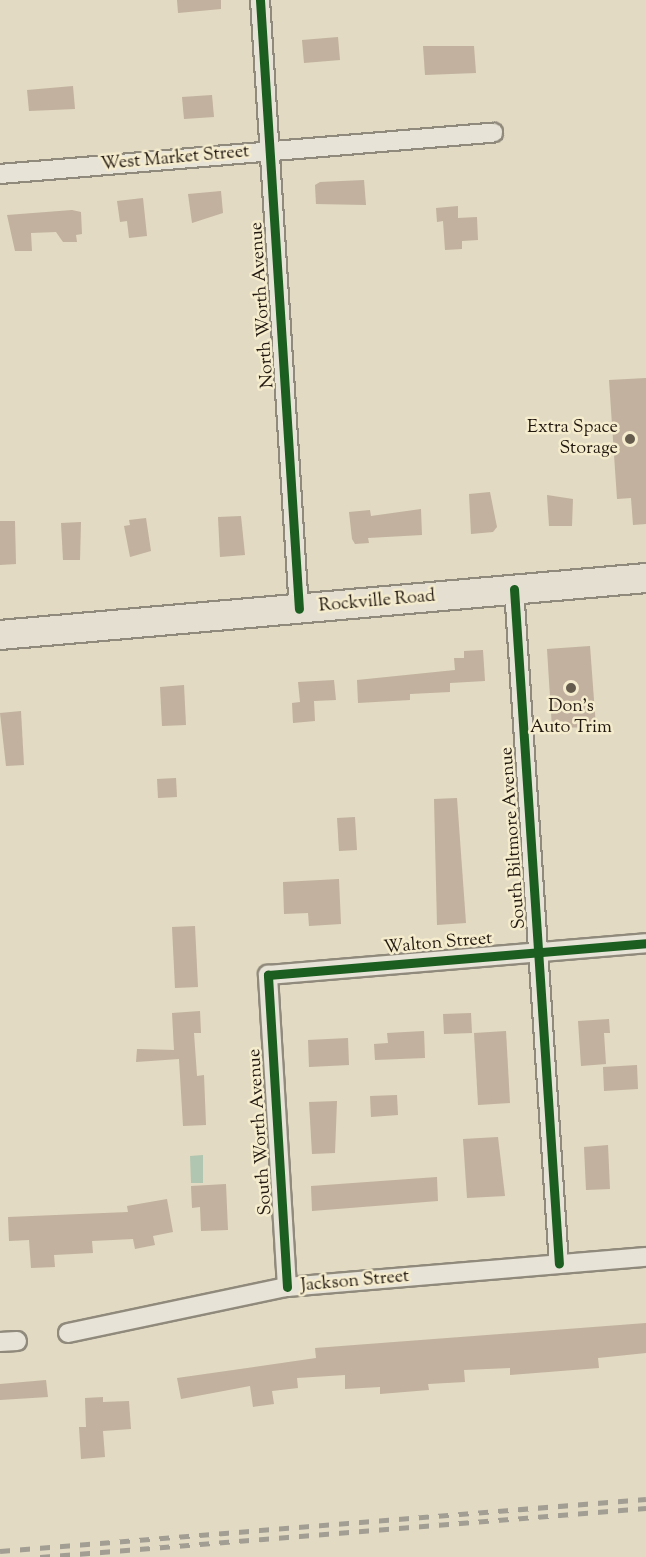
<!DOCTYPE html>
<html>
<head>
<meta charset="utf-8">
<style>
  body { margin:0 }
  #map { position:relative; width:646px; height:1557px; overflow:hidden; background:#e2dac2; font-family:"Sorts Mill Goudy",serif }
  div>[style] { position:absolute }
  .water>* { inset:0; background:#b0c6b0 }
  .building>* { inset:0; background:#c1b19e }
  .roads { filter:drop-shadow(2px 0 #908a7c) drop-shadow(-2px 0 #908a7c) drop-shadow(0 2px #908a7c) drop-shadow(0 -2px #908a7c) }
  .minor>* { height:18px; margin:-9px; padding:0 9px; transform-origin:9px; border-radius:9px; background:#e7e3d7 }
  .primary>* { height:28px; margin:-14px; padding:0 14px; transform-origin:14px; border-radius:14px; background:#e4dfd0 }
  .rail>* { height:4.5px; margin-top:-2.25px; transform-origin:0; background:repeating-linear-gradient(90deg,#a29e94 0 10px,transparent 0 20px) }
  .cycleway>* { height:9px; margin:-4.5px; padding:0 4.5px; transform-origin:4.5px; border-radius:4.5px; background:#1b5e20 }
  .dots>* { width:16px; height:16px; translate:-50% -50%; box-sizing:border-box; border:3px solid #f5ecce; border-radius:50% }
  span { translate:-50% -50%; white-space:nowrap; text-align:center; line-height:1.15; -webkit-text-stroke:5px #f5ecce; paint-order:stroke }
  .street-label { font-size:18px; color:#221810 }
  .poi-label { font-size:18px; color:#221810 }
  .right { translate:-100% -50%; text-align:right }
</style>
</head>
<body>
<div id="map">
  <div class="water">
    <i style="clip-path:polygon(203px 1155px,203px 1183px,191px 1183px,190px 1156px)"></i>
  </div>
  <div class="building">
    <i style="clip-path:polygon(177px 0,221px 0,221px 9px,178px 13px)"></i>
    <i style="clip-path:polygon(338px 37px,340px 60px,304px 63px,302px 40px)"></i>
    <i style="clip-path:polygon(423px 46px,474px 46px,476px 73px,425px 75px)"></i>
    <i style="clip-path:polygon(73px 86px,75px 109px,29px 111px,27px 90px)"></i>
    <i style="clip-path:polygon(212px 95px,214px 117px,184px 119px,182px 97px)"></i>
    <i style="clip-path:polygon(364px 180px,366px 205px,316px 204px,315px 185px,320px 182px)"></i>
    <i style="clip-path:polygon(221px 191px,223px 213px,192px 223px,188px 194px)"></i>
    <i style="clip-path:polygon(143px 198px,147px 236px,129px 238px,127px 221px,120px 222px,117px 201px)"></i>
    <i style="clip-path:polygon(458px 206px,458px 218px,477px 217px,478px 240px,462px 241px,462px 249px,445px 250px,443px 221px,437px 222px,436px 208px)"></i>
    <i style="clip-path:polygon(72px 210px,81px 212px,82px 234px,76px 235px,77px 242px,63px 242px,56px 232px,31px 233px,32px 251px,15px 251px,7px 215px)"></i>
    <i style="clip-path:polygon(646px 378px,646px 524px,633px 525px,631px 498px,617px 499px,609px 380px)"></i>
    <i style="clip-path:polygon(490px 492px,497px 527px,493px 532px,471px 534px,469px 494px)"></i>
    <i style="clip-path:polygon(547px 495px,573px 499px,572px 526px,549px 526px)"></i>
    <i style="clip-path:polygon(421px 509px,422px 535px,368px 538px,369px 543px,355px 544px,352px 539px,349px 512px,370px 510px,371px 516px)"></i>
    <i style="clip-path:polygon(241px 516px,245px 555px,220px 557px,218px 517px)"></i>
    <i style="clip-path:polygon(146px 518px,151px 551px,130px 557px,124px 526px,130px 525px,129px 520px)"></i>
    <i style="clip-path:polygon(0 521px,15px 521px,16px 564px,0 565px)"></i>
    <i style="clip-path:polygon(81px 522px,80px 560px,63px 560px,61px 523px)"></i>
    <i style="clip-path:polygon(590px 646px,596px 727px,552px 728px,547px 649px)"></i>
    <i style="clip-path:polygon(483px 650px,485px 681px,450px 683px,450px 692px,410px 694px,410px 700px,358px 703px,357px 680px,455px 670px,454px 658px,464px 658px,464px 651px)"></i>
    <i style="clip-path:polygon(334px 680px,336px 700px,314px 701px,315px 721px,293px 723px,292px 703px,300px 702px,298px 682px)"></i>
    <i style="clip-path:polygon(184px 685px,186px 725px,162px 726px,160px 687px)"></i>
    <i style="clip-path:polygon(21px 711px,24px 765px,6px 766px,0 713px)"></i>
    <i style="clip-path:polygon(176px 778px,177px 797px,158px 798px,157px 779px)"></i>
    <i style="clip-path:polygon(457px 798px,466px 923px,437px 925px,434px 799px)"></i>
    <i style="clip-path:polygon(355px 817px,357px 850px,339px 851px,337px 818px)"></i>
    <i style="clip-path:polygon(339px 879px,341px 924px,309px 926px,308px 913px,284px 914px,283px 882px)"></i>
    <i style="clip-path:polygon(195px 926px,198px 987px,175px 988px,172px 927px)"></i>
    <i style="clip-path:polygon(200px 1011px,201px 1033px,194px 1033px,197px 1076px,204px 1075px,206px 1125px,183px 1126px,179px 1059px,136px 1062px,137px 1049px,174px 1050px,172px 1013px)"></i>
    <i style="clip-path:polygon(471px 1013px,472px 1033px,444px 1034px,443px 1014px)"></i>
    <i style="clip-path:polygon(609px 1019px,610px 1033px,604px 1033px,606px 1064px,581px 1066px,578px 1021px)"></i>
    <i style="clip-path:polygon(424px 1031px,425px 1058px,375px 1060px,374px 1044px,388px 1043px,387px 1033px)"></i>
    <i style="clip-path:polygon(506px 1031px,510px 1103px,478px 1105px,474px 1033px)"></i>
    <i style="clip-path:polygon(348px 1038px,349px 1065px,309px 1067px,308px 1040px)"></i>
    <i style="clip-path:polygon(637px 1065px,638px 1089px,604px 1091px,603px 1067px)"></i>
    <i style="clip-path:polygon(397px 1095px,398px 1115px,371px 1117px,370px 1096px)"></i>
    <i style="clip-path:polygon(337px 1101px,335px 1153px,312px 1154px,309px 1102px)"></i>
    <i style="clip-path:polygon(498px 1137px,505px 1196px,467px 1198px,463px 1139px)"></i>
    <i style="clip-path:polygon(608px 1145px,610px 1189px,586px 1190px,584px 1147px)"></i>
    <i style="clip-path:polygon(437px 1177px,438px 1201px,312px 1211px,311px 1186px)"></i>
    <i style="clip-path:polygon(226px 1184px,228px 1230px,201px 1231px,200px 1207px,192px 1208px,191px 1186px)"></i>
    <i style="clip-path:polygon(167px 1199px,173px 1232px,153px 1236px,155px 1245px,135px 1249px,133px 1239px,92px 1241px,93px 1253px,54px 1255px,55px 1267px,31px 1268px,29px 1240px,9px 1241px,8px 1217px,128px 1212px,127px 1206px)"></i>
    <i style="clip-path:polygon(646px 1323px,646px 1353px,598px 1358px,599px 1368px,510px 1375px,510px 1368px,464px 1370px,465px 1382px,428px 1384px,429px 1390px,380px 1394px,380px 1387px,345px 1389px,345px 1375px,297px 1378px,298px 1388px,272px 1391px,274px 1404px,253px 1407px,250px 1386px,181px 1399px,177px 1378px,316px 1358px,315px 1348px)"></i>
    <i style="clip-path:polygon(46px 1380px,48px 1397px,0 1400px,0 1384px)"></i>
    <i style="clip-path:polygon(103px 1397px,103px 1402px,129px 1401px,131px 1429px,103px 1431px,105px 1457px,81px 1459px,79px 1427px,86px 1427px,85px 1398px)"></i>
  </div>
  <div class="roads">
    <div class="minor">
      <i style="left:260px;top:0;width:610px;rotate:86.34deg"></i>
      <i style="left:0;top:174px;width:495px;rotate:-4.8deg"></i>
      <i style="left:514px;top:589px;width:676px;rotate:86.19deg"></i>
      <i style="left:287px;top:1287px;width:313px;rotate:-93.5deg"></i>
      <i style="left:268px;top:975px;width:379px;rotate:-4.8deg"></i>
      <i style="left:68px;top:1333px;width:224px;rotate:-11.9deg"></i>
      <i style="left:287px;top:1287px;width:360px;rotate:-4.8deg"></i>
      <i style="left:0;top:1342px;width:17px;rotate:-3deg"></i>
    </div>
    <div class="primary">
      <i style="left:0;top:635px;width:649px;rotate:-5.04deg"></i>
    </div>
  </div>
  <div class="rail">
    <i style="left:0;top:1551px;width:648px;rotate:-4.6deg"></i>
    <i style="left:40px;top:1557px;width:608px;rotate:-4.62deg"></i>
  </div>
  <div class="cycleway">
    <i style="left:260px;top:0;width:610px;rotate:86.34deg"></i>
    <i style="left:514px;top:589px;width:676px;rotate:86.19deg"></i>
    <i style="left:287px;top:1287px;width:313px;rotate:-93.5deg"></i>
    <i style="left:268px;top:975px;width:379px;rotate:-4.8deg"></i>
  </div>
  <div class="dots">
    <i style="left:630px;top:439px;background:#655c4e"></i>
    <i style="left:571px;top:688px;background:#655c4e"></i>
  </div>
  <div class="street-label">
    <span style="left:175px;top:159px;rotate:-5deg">West Market Street</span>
    <span style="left:263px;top:305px;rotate:-94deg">North Worth Avenue</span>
    <span style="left:377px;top:602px;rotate:-5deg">Rockville Road</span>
    <span style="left:514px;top:838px;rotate:-94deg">South Biltmore Avenue</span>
    <span style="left:438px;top:944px;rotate:-5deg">Walton Street</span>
    <span style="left:261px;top:1132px;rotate:-94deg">South Worth Avenue</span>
    <span style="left:355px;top:1282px;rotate:-5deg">Jackson Street</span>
  </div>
  <div class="poi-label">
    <span class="right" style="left:618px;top:439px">Extra Space<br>Storage</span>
    <span style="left:571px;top:718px">Don's<br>Auto Trim</span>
  </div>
</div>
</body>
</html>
